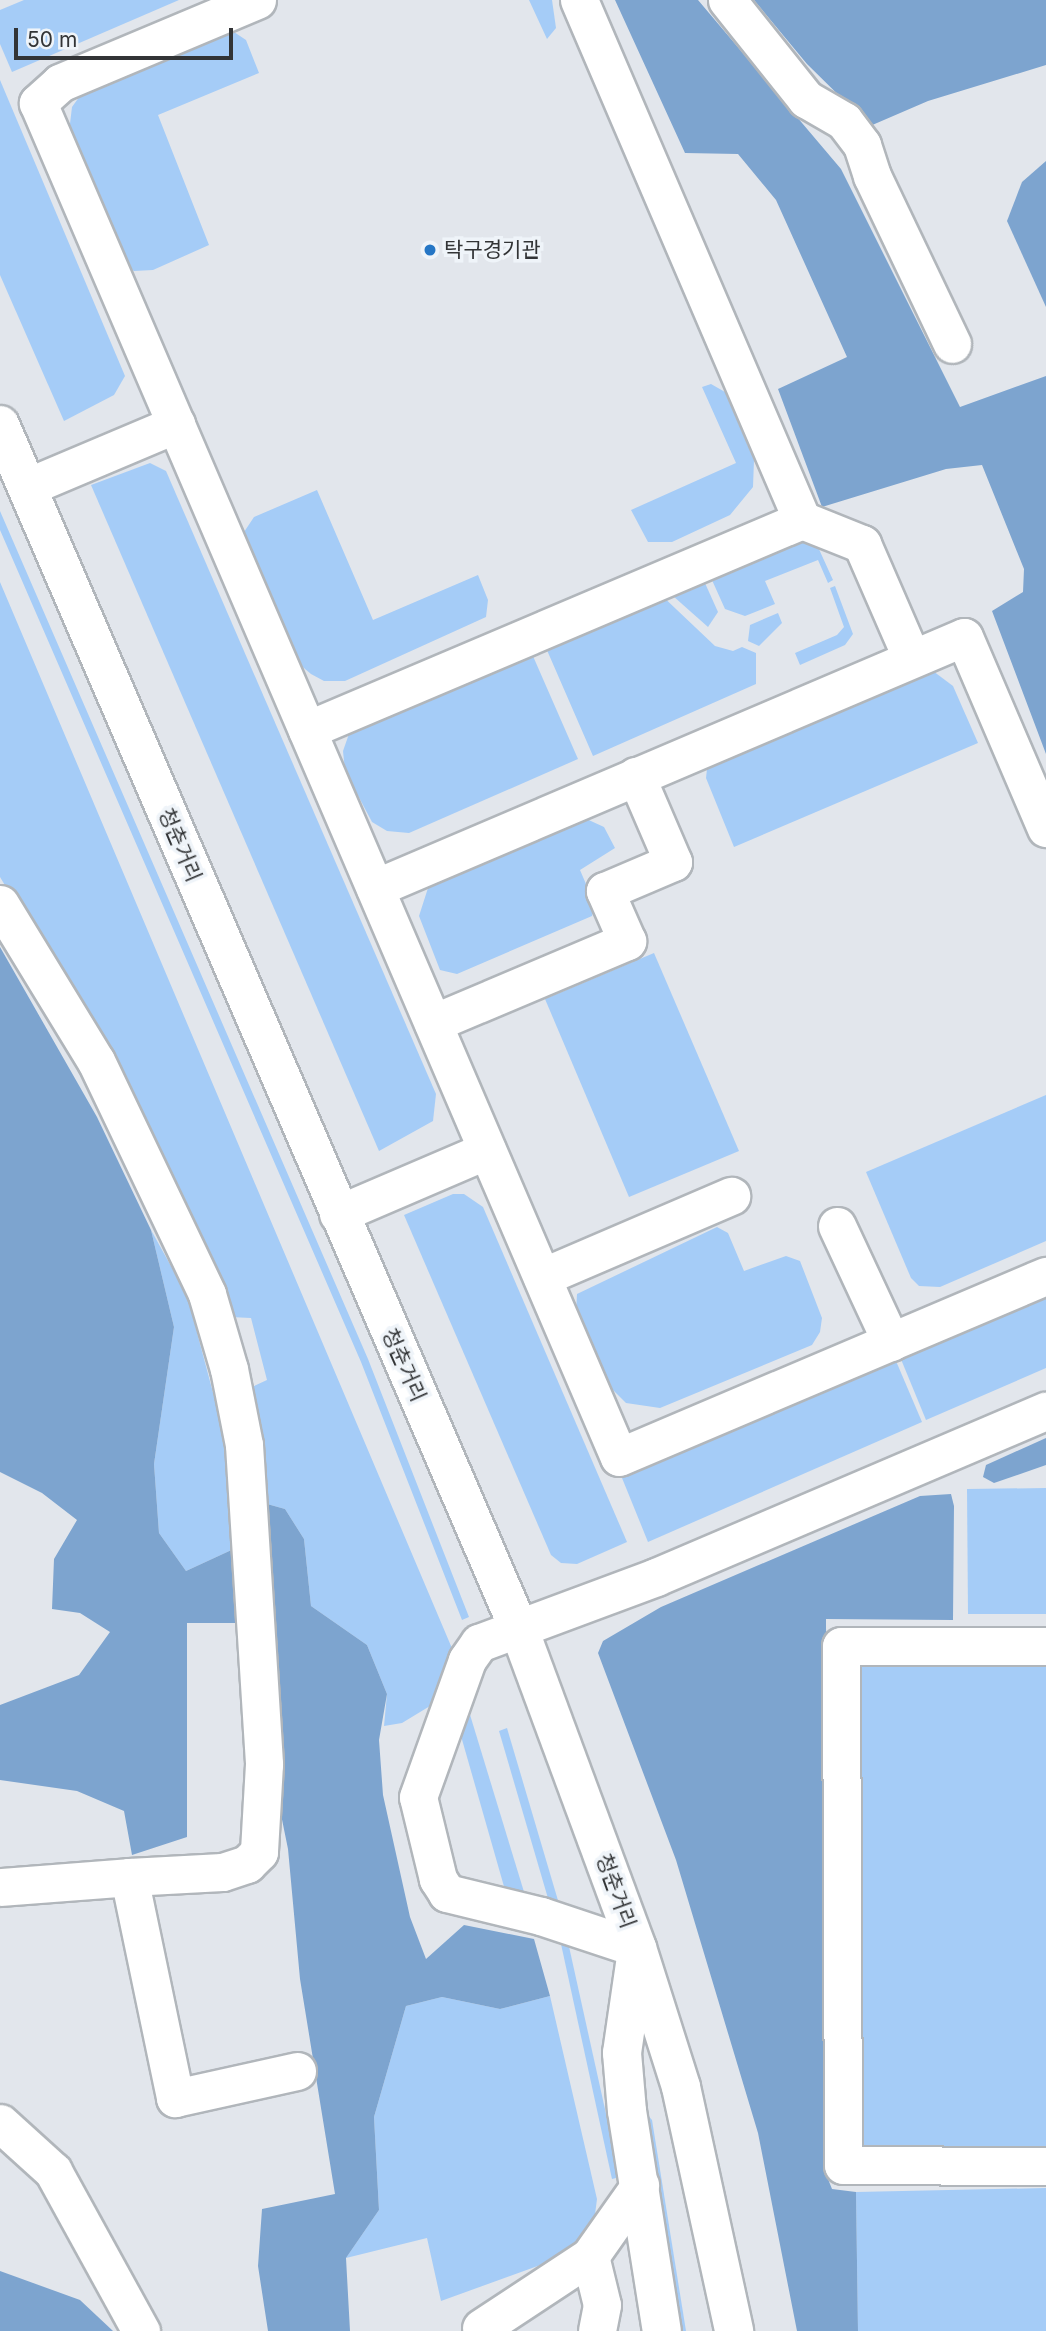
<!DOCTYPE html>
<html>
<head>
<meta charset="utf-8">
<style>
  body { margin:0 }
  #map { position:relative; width:1046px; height:2331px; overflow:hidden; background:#e2e6ec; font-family:Inter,"Noto Sans KR",sans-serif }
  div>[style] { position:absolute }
  .green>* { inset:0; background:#a5ccf7 }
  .forest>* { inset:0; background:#7da4cf }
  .roads { filter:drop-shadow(2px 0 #b1b6bb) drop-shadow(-2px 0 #b1b6bb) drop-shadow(0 2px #b1b6bb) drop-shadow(0 -2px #b1b6bb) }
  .minor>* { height:37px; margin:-18.5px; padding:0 18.5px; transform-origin:18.5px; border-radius:18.5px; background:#fff }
  .major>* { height:38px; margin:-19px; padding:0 19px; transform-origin:19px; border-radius:19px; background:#fff }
  .dots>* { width:19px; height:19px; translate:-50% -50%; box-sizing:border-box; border:4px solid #eff4f9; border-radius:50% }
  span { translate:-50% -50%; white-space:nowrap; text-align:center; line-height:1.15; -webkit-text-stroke:7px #eff4f9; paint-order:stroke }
  .poi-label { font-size:21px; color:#323436 }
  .left { translate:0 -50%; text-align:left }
  .street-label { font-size:21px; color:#323436 }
  .scale { position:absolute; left:14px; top:28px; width:219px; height:32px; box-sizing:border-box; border:4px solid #323436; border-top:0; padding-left:9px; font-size:21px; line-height:24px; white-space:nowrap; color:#323436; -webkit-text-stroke:5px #eff4f9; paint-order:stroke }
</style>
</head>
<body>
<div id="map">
  <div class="green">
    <i style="clip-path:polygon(24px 0,179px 0,12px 72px,0 44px,0 10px)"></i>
    <i style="clip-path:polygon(529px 0,552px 0,556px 28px,547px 39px)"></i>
    <i style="clip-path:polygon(231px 30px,246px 40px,259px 73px,158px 115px,209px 245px,153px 270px,134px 271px,127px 266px,69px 132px,72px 107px,87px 86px)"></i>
    <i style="clip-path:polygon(0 80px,125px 376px,114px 395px,64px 421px,0 275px)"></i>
    <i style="clip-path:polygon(711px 384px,725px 392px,754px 460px,753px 487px,730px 515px,672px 542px,648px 542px,631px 510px,736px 463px,702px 387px)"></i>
    <i style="clip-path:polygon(150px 463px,166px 471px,436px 1094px,433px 1121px,379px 1151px,91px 485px)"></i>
    <i style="clip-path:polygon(317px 490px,373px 620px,478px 575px,488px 600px,486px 617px,345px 681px,324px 681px,311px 674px,298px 663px,244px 532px,254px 517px)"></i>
    <i style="clip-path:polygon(0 511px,368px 1359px,469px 1617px,462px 1620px,361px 1362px,0 530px)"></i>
    <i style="clip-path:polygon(808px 525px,833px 580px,828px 583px,818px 560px,765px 581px,775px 604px,745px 616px,725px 609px,707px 569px)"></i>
    <i style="clip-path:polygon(700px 572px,718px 612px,708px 627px,664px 588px)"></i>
    <i style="clip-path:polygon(0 582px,454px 1653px,430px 1706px,402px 1723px,384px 1726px,387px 1694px,367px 1645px,311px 1606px,304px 1539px,285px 1509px,260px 1502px,250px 1388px,267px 1380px,251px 1318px,230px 1317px,27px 922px,0 877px)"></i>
    <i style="clip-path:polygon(835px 586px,853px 634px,845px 645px,800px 665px,795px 653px,837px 635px,844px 627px,830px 588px)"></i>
    <i style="clip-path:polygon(657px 591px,715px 646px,733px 651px,742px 647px,756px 653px,756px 684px,593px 756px,543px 641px)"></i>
    <i style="clip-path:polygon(778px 613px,782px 623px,759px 646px,748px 641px,750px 625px)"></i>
    <i style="clip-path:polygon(529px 647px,578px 759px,409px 833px,387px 831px,372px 822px,345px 771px,343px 751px,350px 731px)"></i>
    <i style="clip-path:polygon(917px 668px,933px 671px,953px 686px,978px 743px,734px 847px,706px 778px,708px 760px)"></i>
    <i style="clip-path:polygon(580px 816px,604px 827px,615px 848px,580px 870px,595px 905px,592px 916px,457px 974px,440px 970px,419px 916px,428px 888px,439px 877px)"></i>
    <i style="clip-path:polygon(654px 953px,739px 1151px,629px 1197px,545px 999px)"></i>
    <i style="clip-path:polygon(1046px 1095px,1046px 1241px,940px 1287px,919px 1286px,911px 1278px,866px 1172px)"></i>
    <i style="clip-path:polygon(453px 1194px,464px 1194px,483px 1207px,627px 1542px,577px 1564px,561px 1563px,551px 1555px,404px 1215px)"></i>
    <i style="clip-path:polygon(717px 1227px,728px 1233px,744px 1271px,786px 1256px,800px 1261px,822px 1318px,820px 1332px,812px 1345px,660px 1408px,626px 1403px,607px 1384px,576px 1312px,577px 1294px)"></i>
    <i style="clip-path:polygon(151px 1230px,187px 1295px,228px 1449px,238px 1547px,186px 1571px,159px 1533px,154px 1464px,174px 1327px)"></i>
    <i style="clip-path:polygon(1046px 1288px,1046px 1368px,926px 1420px,898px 1352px)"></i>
    <i style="clip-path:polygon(893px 1354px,922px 1422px,648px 1542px,620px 1473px)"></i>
    <i style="clip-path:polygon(1046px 1488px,1046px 1614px,968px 1614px,967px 1489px)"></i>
    <i style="clip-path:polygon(1046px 1657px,1046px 2149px,853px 2150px,852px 1658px)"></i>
    <i style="clip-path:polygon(464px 1695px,528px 1905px,507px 1897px,455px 1715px)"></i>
    <i style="clip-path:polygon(507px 1728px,562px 1914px,552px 1912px,499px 1731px)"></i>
    <i style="clip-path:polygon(568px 1942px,620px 2177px,612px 2179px,561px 1944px)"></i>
    <i style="clip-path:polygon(550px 1996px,597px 2199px,593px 2230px,568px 2255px,441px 2301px,427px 2238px,346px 2258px,379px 2210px,374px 2117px,406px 2006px,442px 1997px,500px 2009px)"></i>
    <i style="clip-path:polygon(644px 2111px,652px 2120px,686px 2331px,674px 2331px)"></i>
    <i style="clip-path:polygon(1046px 2188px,1046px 2331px,858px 2331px,856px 2192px)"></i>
  </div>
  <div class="forest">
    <i style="clip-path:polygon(615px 0,698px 0,841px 169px,960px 407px,1046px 376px,1046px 754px,992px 611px,1023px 592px,1024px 569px,982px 465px,946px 469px,822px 507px,778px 389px,847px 357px,776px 200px,738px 154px,685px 153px)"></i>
    <i style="clip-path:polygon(754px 0,1046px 0,1046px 65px,928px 101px,870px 126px,807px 64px)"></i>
    <i style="clip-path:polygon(1046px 161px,1046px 307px,1007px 221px,1022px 182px)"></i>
    <i style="clip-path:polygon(0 947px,97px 1117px,151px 1230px,174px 1327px,154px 1464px,159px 1533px,186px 1571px,238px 1547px,243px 1623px,187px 1623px,187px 1837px,132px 1855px,124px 1811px,77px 1791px,0 1780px,0 1705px,79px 1675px,110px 1632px,80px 1613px,52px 1609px,54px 1559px,77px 1520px,42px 1493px,0 1472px)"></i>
    <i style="clip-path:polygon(1046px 1438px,1046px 1465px,994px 1483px,983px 1477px,986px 1465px)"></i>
    <i style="clip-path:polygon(951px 1494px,954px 1506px,953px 1620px,826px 1619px,828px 2179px,832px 2189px,856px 2192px,858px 2331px,797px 2331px,758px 2133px,676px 1860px,598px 1653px,603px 1641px,661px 1607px,920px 1496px)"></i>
    <i style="clip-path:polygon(260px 1502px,285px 1509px,304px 1539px,311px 1606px,367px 1645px,387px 1694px,379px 1740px,383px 1795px,410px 1917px,426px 1959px,464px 1925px,534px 1939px,550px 1996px,500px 2009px,442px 1997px,406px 2006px,374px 2117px,379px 2210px,346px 2258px,350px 2331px,268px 2331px,258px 2266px,262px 2209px,335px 2194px,300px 1979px,288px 1849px,276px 1790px)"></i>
    <i style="clip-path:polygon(0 2271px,80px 2300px,113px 2331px,0 2331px)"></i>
  </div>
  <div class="roads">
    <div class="minor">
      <i style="left:257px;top:0;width:214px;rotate:157.2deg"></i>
      <i style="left:60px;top:83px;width:30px;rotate:138deg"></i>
      <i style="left:38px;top:103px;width:1473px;rotate:66.78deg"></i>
      <i style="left:619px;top:1457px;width:464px;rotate:-23deg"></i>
      <i style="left:579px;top:0;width:566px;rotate:66.79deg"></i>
      <i style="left:727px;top:0;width:127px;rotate:51.4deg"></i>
      <i style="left:806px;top:99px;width:44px;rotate:30.1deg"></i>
      <i style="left:844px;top:121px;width:30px;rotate:53deg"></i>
      <i style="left:862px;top:145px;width:33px;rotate:72deg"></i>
      <i style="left:872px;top:176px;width:186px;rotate:64.5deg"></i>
      <i style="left:27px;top:487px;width:162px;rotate:-22.9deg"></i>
      <i style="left:307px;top:730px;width:538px;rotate:-22.99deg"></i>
      <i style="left:802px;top:520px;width:65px;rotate:21.8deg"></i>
      <i style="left:862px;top:544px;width:125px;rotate:66.5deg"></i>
      <i style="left:375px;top:888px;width:640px;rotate:-23.08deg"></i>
      <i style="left:964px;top:637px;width:208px;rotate:66.8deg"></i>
      <i style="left:0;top:904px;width:184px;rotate:58.6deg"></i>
      <i style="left:96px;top:1061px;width:258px;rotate:64.5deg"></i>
      <i style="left:207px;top:1294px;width:78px;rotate:73.7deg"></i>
      <i style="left:229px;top:1369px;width:77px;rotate:78.8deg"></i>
      <i style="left:244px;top:1445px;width:320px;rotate:86.4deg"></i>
      <i style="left:264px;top:1764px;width:88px;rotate:93.3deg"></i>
      <i style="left:259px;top:1852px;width:17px;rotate:135deg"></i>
      <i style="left:247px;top:1864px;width:26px;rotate:162deg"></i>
      <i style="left:222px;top:1872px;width:93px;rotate:176.9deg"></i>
      <i style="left:129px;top:1877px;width:226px;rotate:78.2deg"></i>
      <i style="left:175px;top:2098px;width:125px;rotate:-12.5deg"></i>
      <i style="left:433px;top:1023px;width:211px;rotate:-22.9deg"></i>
      <i style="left:627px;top:941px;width:55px;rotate:-113.7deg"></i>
      <i style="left:605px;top:891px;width:74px;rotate:-23.1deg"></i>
      <i style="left:673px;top:862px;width:94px;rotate:-113.3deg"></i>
      <i style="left:338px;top:1214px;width:162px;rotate:-23.2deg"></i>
      <i style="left:837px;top:1226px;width:128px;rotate:65deg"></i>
      <i style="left:542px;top:1277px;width:206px;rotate:-23.2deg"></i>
      <i style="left:1046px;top:1646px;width:205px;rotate:180deg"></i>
      <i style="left:841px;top:1646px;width:519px;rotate:89.78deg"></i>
      <i style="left:843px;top:2165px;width:203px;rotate:0.3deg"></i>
      <i style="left:0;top:1887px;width:129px;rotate:-4.4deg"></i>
      <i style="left:637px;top:1948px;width:101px;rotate:-161.6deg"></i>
      <i style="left:541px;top:1916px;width:97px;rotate:-166.3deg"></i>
      <i style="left:447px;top:1893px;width:17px;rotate:-123deg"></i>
      <i style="left:438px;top:1879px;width:84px;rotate:-103.7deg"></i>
      <i style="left:418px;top:1797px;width:145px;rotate:-70.3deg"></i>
      <i style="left:467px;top:1660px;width:21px;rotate:-55deg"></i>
      <i style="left:479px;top:1643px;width:189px;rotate:-20.4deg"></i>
      <i style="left:656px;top:1577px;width:424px;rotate:-23.1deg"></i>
      <i style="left:0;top:2123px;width:72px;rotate:42.2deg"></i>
      <i style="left:53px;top:2171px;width:183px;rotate:61.2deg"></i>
      <i style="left:590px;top:2256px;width:50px;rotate:76.2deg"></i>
      <i style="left:602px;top:2305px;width:26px;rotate:101deg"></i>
      <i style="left:481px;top:2328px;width:131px;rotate:-33.4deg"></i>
      <i style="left:590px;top:2256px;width:87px;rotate:-54.8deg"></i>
    </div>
    <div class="major">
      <i style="left:0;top:425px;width:1311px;rotate:66.68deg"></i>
      <i style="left:519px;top:1629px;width:340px;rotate:69.7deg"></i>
      <i style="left:637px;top:1948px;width:146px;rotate:72.4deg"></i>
      <i style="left:681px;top:2087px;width:250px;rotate:77.7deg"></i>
      <i style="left:636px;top:1957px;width:97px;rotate:98.3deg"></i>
      <i style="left:622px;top:2053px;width:58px;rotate:85.1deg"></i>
      <i style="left:627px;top:2111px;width:223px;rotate:81deg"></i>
    </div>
  </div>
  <div class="dots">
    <i style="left:430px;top:250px;background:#2576c5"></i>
  </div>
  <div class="poi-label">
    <span class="left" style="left:444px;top:250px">탁구경기관</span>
  </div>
  <div class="street-label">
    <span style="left:180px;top:845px;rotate:67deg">청춘거리</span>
    <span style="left:404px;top:1365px;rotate:66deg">청춘거리</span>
    <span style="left:616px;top:1891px;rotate:70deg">청춘거리</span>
  </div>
  <div class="scale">50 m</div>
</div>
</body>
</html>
